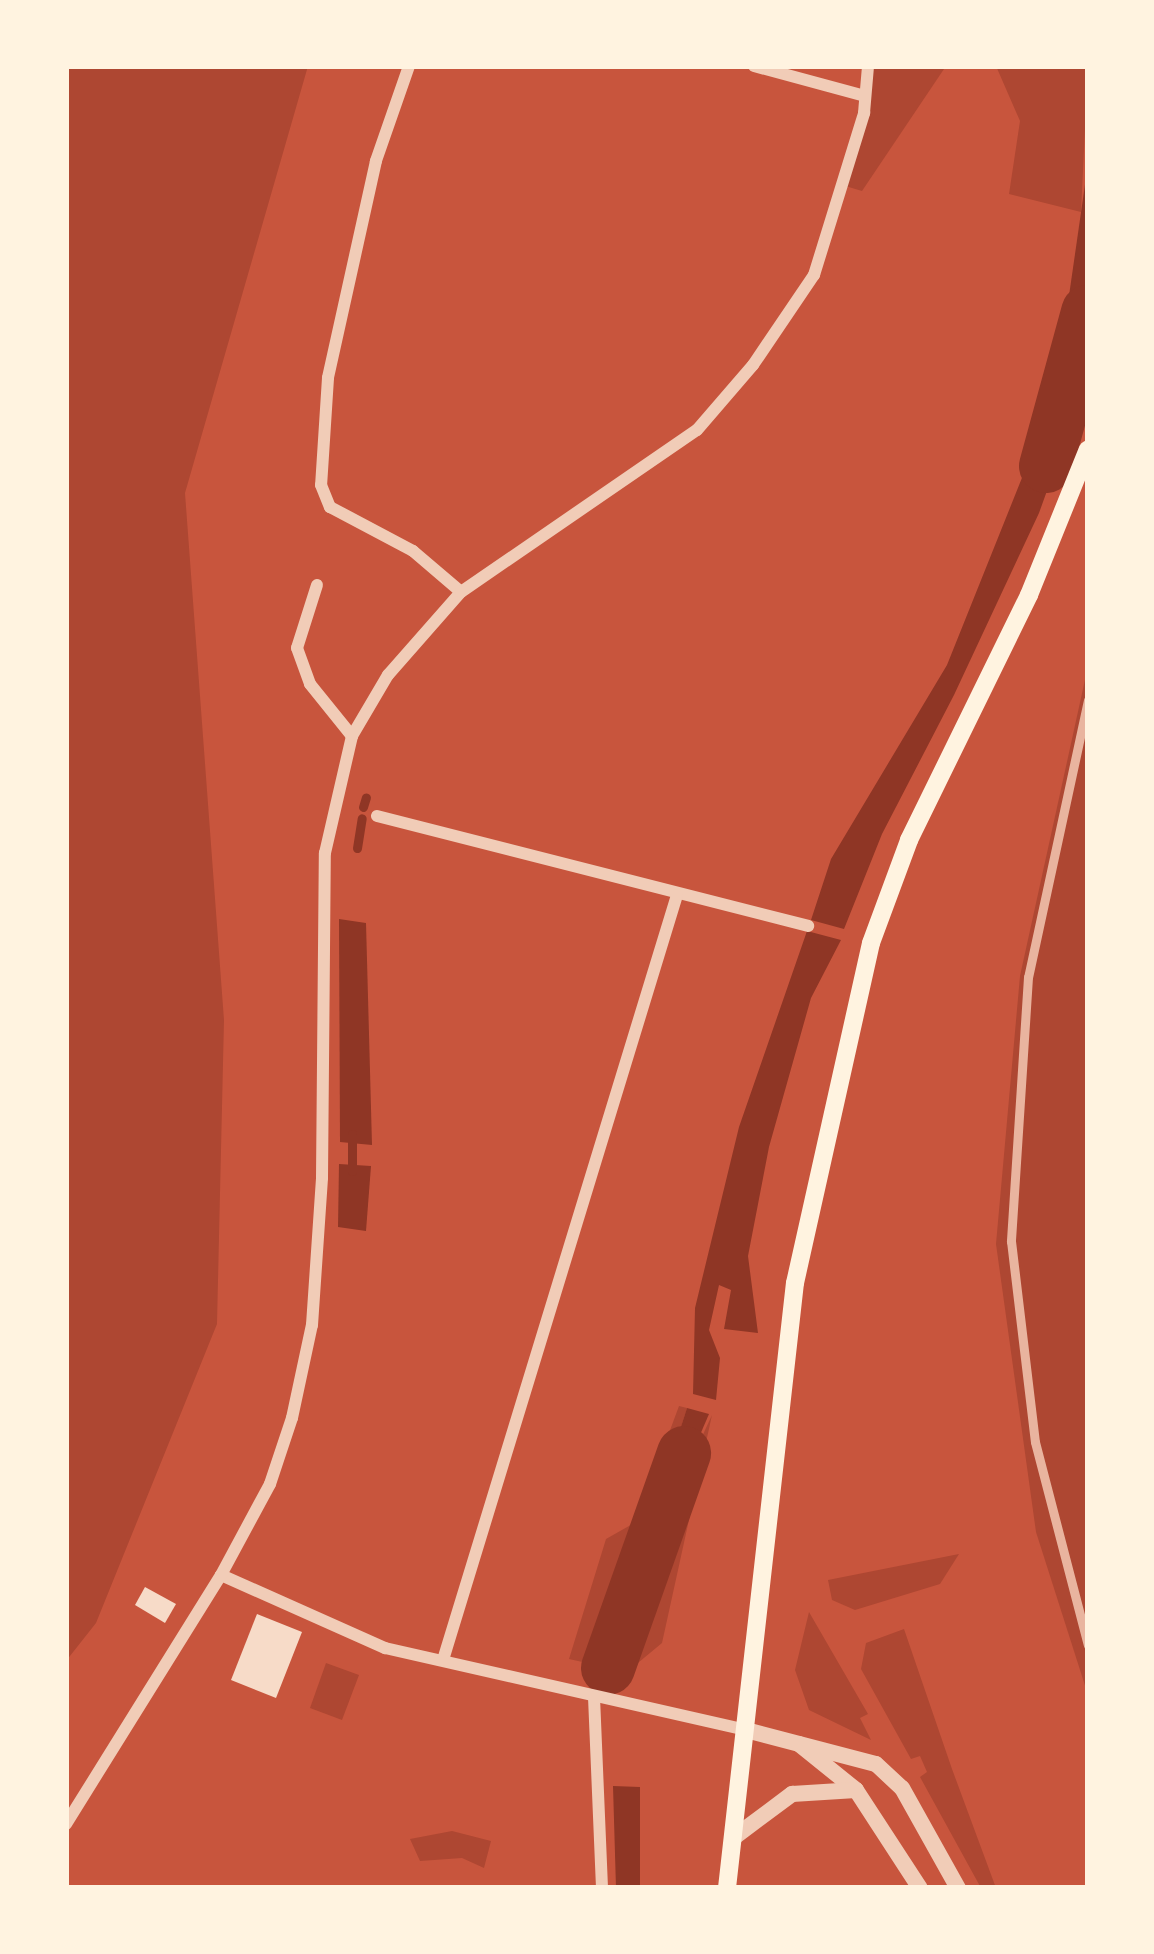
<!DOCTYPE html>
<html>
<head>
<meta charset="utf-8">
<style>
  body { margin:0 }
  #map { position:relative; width:1154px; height:1954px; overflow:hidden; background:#c8553d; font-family:Bitter,serif }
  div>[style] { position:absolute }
  .green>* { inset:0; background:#ae4732 }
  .water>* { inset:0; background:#8f3625 }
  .stream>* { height:9px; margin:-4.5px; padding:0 4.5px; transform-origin:4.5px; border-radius:4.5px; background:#8f3625 }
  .river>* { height:54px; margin:-27px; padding:0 27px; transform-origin:27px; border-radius:27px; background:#8f3625 }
  .building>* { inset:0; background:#f7dbc8 }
  .minor>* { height:12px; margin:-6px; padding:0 6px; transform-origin:6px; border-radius:6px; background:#f1ccb7 }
  .tertiary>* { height:16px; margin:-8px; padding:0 8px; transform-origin:8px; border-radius:8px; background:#f1ccb7 }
  .secondary>* { height:18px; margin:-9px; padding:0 9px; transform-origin:9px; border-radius:9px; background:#fff3e0 }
  .rail>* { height:9px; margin:-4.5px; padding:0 4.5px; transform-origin:4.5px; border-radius:4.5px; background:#e9b49f }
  span { translate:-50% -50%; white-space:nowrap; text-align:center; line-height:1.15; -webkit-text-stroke:9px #fff3e0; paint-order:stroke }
  .frame { position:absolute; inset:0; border:69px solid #fff3e0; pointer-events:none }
</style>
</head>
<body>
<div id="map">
  <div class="green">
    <i style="clip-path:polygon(66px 66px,308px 66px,185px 493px,224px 1020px,217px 1324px,96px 1623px,66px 1661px)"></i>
    <i style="clip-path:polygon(868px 66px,946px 66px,862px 191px,842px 185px)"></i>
    <i style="clip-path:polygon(996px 66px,1088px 66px,1081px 212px,1009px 194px,1020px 121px)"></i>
    <i style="clip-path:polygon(1088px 666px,1088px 1695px,1036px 1532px,996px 1244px,1020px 976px)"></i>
    <i style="clip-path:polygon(679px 1406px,687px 1408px,657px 1501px,662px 1523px,712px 1415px,662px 1643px,627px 1672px,569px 1659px,606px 1539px,636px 1522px)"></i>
    <i style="clip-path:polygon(959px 1554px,940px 1584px,855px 1610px,832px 1600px,828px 1580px)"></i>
    <i style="clip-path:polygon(809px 1612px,868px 1714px,860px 1718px,871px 1740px,809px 1710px,795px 1670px)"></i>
    <i style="clip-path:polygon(904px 1629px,952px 1769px,996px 1888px,981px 1888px,920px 1777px,927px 1772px,920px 1756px,911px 1759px,861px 1669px,866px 1643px)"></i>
    <i style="clip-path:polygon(326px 1663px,359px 1675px,342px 1720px,310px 1708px)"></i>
    <i style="clip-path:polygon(452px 1831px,491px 1841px,484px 1868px,462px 1858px,420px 1861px,410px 1839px)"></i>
  </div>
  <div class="water">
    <i style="clip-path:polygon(1088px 164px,1088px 371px,1086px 378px,1059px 365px)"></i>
    <i style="clip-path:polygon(1056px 393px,1079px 402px,1039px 513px,954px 695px,882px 834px,844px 929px,811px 920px,831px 859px,947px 665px)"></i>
    <i style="clip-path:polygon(339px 919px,366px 923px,372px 1145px,340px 1142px)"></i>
    <i style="clip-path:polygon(807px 931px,841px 940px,811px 998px,769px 1147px,748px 1256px,758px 1333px,724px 1329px,731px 1290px,719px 1285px,709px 1330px,720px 1358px,716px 1400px,693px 1394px,695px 1308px,739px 1127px)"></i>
    <i style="clip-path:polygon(339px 1164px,371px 1166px,366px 1231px,338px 1227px)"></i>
    <i style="clip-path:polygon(687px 1408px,709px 1414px,662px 1523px,657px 1501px)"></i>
    <i style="clip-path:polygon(613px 1786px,640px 1787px,640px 1888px,616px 1888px)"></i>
  </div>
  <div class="stream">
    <i style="left:363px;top:807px;width:10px;rotate:-73deg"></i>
    <i style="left:357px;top:848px;width:30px;rotate:-81deg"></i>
    <i style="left:352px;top:1134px;width:37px;rotate:90deg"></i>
  </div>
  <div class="river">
    <i style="left:1046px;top:466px;width:160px;rotate:-74.7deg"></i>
    <i style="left:608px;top:1668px;width:228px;rotate:-70.5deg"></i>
  </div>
  <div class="building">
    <i style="clip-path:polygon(145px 1587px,176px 1604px,165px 1623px,135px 1605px)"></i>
    <i style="clip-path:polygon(257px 1614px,302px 1632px,276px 1698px,231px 1680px)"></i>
  </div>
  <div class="minor">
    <i style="left:409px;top:66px;width:101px;rotate:109.2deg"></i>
    <i style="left:376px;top:161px;width:222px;rotate:102.5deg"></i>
    <i style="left:328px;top:378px;width:107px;rotate:93.7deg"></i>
    <i style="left:321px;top:485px;width:24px;rotate:68deg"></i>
    <i style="left:330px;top:507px;width:94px;rotate:27.9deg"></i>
    <i style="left:413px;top:551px;width:63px;rotate:40.5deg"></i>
    <i style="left:754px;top:66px;width:115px;rotate:15.1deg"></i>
    <i style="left:317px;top:585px;width:66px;rotate:107.6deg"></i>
    <i style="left:297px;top:648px;width:38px;rotate:70deg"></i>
    <i style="left:310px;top:684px;width:67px;rotate:51.1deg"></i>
    <i style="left:377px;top:816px;width:445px;rotate:14.3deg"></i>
    <i style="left:221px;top:1575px;width:180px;rotate:24deg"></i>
    <i style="left:385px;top:1648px;width:370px;rotate:12.8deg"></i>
    <i style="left:443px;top:1660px;width:800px;rotate:-72.99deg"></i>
    <i style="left:594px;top:1697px;width:191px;rotate:87.6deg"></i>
    <i style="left:66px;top:1824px;width:293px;rotate:-58.1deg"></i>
    <i style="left:221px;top:1575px;width:103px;rotate:-61.7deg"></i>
    <i style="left:270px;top:1484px;width:70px;rotate:-71.6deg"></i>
    <i style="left:292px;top:1418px;width:95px;rotate:-77.9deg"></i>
    <i style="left:312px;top:1325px;width:147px;rotate:-86.1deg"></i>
    <i style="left:322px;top:1178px;width:325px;rotate:-89.5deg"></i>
    <i style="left:325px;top:853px;width:120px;rotate:-77deg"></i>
    <i style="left:352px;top:736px;width:71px;rotate:-59.5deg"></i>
    <i style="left:388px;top:675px;width:111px;rotate:-48.7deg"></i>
    <i style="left:461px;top:592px;width:286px;rotate:-34.5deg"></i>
    <i style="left:697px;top:430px;width:86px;rotate:-49.3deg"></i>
    <i style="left:753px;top:365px;width:109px;rotate:-55.9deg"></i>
    <i style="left:814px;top:275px;width:170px;rotate:-72.8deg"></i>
    <i style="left:864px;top:113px;width:47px;rotate:-85.1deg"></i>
  </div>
  <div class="tertiary">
    <i style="left:746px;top:1730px;width:134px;rotate:14.7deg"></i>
    <i style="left:876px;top:1764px;width:35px;rotate:43deg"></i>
    <i style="left:902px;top:1788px;width:115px;rotate:60.8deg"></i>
    <i style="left:799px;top:1744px;width:73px;rotate:38.9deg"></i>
    <i style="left:856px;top:1790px;width:117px;rotate:56.9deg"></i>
    <i style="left:733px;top:1838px;width:74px;rotate:-36.7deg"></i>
    <i style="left:792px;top:1794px;width:64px;rotate:-3.6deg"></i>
  </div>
  <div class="secondary">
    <i style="left:727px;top:1888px;width:609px;rotate:-83.59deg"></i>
    <i style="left:795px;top:1283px;width:348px;rotate:-77.4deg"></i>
    <i style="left:871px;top:943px;width:110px;rotate:-69.7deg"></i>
    <i style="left:909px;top:840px;width:273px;rotate:-63.9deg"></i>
    <i style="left:1029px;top:595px;width:157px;rotate:-68deg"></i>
  </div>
  <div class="rail">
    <i style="left:1088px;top:700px;width:283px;rotate:102.2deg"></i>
    <i style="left:1028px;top:977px;width:265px;rotate:93.7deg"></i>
    <i style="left:1011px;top:1241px;width:202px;rotate:83.2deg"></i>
    <i style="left:1035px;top:1442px;width:210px;rotate:75.4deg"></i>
  </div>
  <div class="frame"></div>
</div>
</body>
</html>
